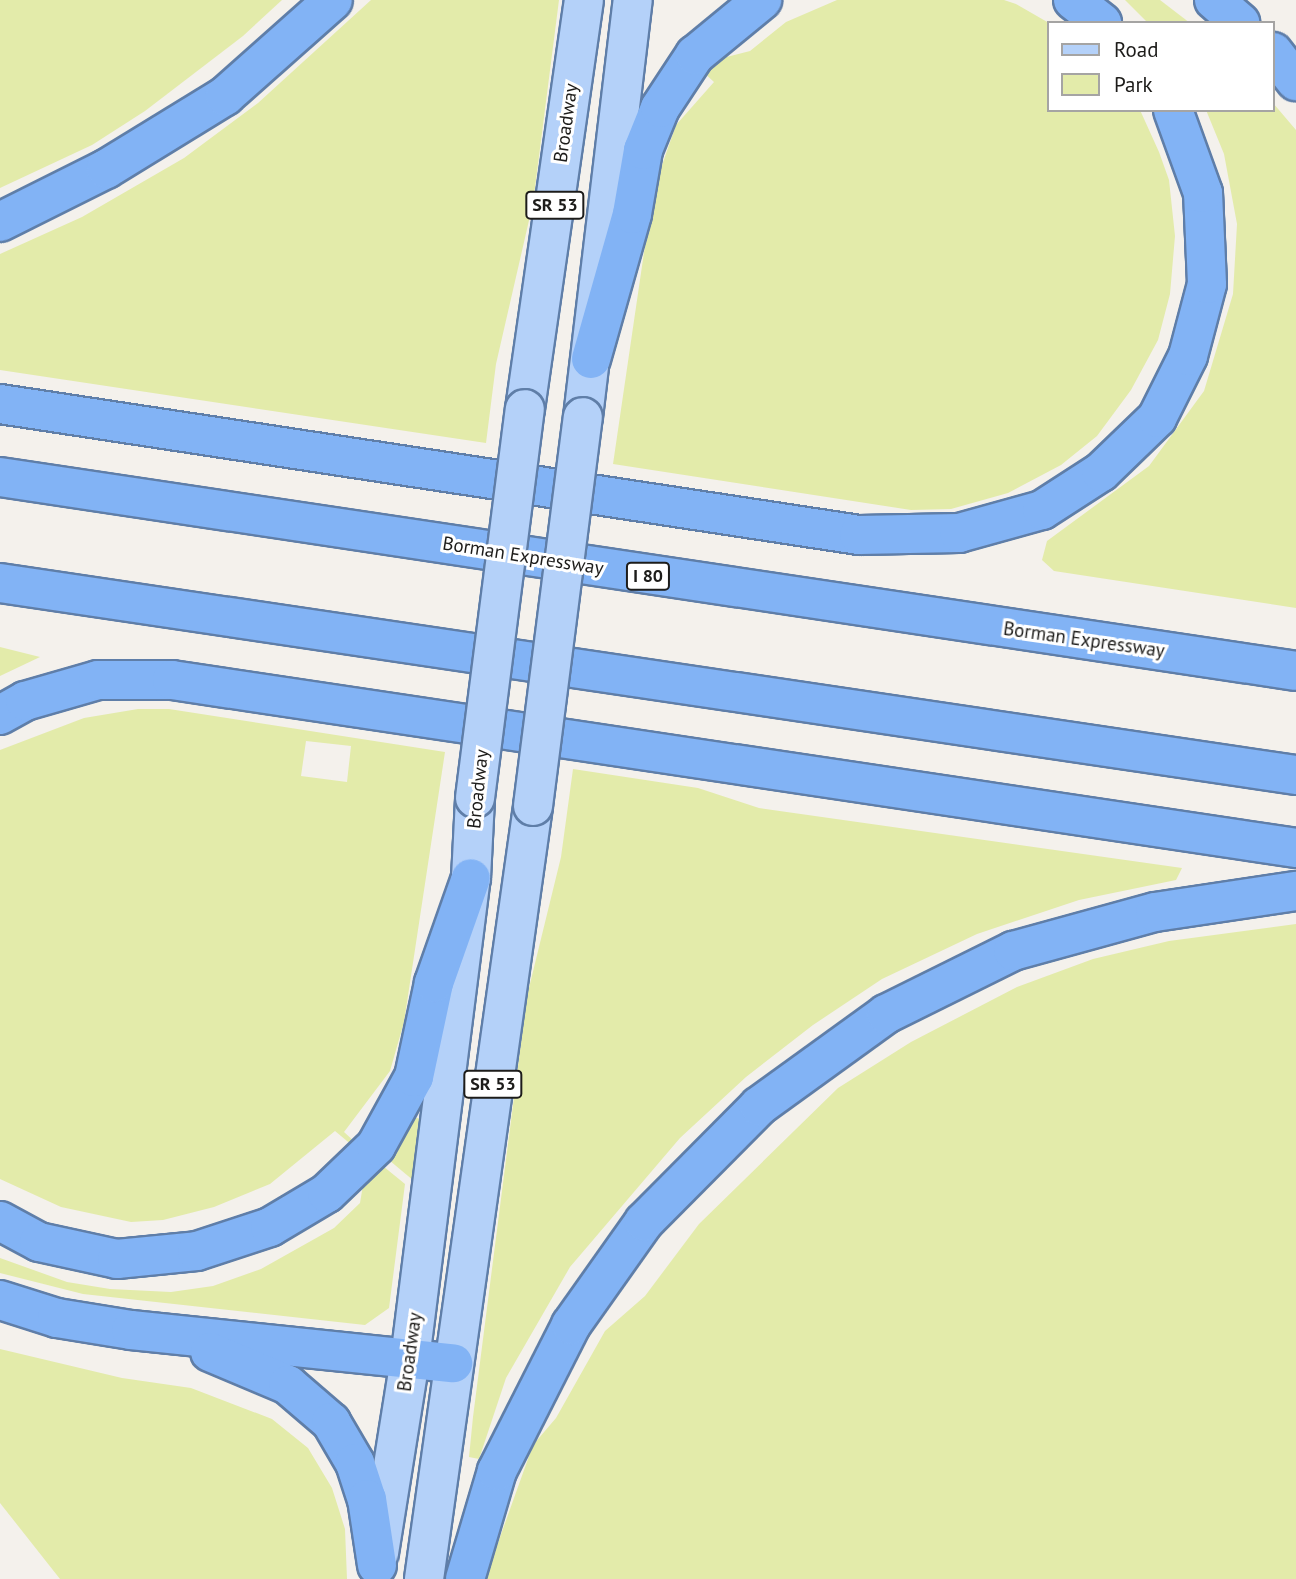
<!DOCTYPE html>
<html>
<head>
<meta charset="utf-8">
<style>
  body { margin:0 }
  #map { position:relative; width:1296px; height:1579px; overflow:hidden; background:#f4f1ec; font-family:"PT Sans",sans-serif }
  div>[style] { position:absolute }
  .green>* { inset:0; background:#e3ebaa }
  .roads { filter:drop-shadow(2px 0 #5f7ea8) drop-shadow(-2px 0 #5f7ea8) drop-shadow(0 2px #5f7ea8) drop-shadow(0 -2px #5f7ea8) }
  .primary>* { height:38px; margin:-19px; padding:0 19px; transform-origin:19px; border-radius:19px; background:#b4d1f9 }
  .highway>* { height:38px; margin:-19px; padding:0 19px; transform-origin:19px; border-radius:19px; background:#82b3f5 }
  .bridges { filter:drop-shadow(2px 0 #5f7ea8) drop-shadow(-2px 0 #5f7ea8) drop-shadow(0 2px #5f7ea8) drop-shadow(0 -2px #5f7ea8) }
  .primary-bridge>* { height:38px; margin:-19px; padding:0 19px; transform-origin:19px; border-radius:19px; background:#b4d1f9 }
  span { translate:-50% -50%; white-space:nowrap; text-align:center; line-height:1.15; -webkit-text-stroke:6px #fff; paint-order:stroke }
  .shield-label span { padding:2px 5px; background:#fff; border:2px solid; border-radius:5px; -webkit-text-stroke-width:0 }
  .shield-label { font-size:18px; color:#1d1c1a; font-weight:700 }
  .street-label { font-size:19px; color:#1d1c1a }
  .legend { position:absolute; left:1047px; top:21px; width:228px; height:91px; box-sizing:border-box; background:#fff; border:2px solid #a5a4a3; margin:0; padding:9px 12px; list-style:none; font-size:21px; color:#1d1c1a }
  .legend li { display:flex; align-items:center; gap:14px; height:35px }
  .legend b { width:35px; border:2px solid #a5a4a3 }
</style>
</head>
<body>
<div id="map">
  <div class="green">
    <i style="clip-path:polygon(0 0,282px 0,243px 36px,145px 111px,92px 145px,0 188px)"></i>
    <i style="clip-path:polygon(371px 0,559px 0,533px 203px,496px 364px,486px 443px,0 370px,0 254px,82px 217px,184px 158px,258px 103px)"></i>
    <i style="clip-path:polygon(837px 0,1004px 0,1016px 4px,1049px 23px,1049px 110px,1140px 110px,1159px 152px,1169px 180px,1175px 236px,1170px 294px,1158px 340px,1131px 390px,1097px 436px,1061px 465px,1008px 493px,951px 509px,911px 510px,613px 464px,653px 191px,676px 125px,714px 82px,702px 71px,711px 61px,750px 51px,786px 22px)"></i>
    <i style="clip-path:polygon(1125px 0,1160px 0,1190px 23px,1148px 23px)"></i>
    <i style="clip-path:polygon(1273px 103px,1296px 130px,1296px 608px,1054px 571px,1042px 560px,1047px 541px,1149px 466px,1204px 391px,1233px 294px,1237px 224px,1224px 154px,1206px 110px,1273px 110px)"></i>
    <i style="clip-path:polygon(0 647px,40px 657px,0 676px)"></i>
    <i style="clip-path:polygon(evenodd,138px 709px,169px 709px,445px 752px,404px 1022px,390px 1071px,344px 1132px,356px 1143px,353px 1146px,335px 1131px,270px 1184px,214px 1207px,163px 1220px,131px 1222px,61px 1207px,0 1179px,0 750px,84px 718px,138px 709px,306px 741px,351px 746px,347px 782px,301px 776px,306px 741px)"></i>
    <i style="clip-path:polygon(573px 769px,698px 788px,759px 808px,1182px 868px,1176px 880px,1079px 900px,977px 934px,882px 979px,813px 1025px,746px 1077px,680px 1138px,570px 1267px,506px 1378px,479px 1459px,469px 1457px,473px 1417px,527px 996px,561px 857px)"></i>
    <i style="clip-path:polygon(1296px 924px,1296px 1579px,485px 1579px,533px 1445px,556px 1418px,605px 1331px,645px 1296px,699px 1224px,838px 1088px,911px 1042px,1017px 987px,1093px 959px,1169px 941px)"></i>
    <i style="clip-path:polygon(409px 1116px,421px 1119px,414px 1181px,383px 1155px)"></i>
    <i style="clip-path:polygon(378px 1162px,405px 1184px,389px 1308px,365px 1325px,83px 1294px,0 1273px,0 1258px,67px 1282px,110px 1289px,171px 1292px,213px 1286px,261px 1269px,334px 1228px,360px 1203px,364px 1179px)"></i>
    <i style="clip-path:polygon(0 1349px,122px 1378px,191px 1388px,272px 1419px,308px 1448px,332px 1488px,345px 1529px,347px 1579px,60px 1579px,0 1503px)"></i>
  </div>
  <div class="roads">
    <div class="primary">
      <i style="left:525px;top:409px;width:413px;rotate:-81.8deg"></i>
      <i style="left:583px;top:417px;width:420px;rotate:-83.2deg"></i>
      <i style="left:379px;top:1553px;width:196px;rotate:-80.9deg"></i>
      <i style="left:410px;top:1359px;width:485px;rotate:-82.8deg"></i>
      <i style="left:471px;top:878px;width:80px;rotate:-87.1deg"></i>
      <i style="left:424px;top:1579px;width:781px;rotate:-81.97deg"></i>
    </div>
    <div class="highway">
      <i style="left:1073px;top:0;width:37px;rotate:38deg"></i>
      <i style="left:1214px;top:0;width:35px;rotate:41deg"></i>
      <i style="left:1273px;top:52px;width:37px;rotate:52deg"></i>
      <i style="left:0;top:222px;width:119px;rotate:-26.6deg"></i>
      <i style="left:106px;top:169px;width:140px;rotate:-31.5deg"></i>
      <i style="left:225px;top:96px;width:144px;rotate:-41.6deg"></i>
      <i style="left:591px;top:359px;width:151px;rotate:-74.2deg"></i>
      <i style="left:632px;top:214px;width:65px;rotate:-80.2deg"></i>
      <i style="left:643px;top:150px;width:45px;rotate:-68deg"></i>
      <i style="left:660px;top:108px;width:64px;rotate:-56.6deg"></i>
      <i style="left:695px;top:55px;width:87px;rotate:-39.4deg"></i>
      <i style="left:0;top:404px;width:869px;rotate:8.67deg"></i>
      <i style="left:859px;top:535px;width:100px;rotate:-1.1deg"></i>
      <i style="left:959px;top:533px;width:86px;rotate:-15.5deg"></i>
      <i style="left:1042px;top:510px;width:70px;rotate:-32.8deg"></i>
      <i style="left:1101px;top:472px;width:78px;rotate:-44deg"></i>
      <i style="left:1157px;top:418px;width:69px;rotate:-63.4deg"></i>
      <i style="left:1188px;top:356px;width:74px;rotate:-75.2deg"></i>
      <i style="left:1207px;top:284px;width:91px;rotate:-92.5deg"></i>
      <i style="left:1203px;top:193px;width:88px;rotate:-109.9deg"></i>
      <i style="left:0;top:477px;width:1310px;rotate:8.51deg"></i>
      <i style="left:0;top:583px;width:1310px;rotate:8.43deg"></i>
      <i style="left:0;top:715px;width:29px;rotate:-29deg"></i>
      <i style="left:25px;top:701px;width:76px;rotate:-16deg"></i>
      <i style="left:98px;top:680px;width:74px"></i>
      <i style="left:172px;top:680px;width:1136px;rotate:8.5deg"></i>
      <i style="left:0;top:1221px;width:44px;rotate:28.3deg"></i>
      <i style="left:39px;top:1242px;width:80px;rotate:12.3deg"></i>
      <i style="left:117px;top:1259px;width:80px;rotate:-5.7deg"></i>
      <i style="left:197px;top:1251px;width:77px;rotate:-18.2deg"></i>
      <i style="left:270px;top:1227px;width:66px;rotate:-30.8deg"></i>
      <i style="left:327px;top:1193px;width:68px;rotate:-43.8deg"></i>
      <i style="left:376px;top:1146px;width:79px;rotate:-61.2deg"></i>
      <i style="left:414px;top:1077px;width:96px;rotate:-78deg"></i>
      <i style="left:434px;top:983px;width:111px;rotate:-70.6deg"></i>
      <i style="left:0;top:1300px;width:60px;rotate:17.5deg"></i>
      <i style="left:57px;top:1318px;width:75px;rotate:9.2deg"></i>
      <i style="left:131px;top:1330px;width:324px;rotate:5.9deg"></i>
      <i style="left:210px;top:1352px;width:85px;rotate:22.9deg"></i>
      <i style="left:288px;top:1385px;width:57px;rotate:40.7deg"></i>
      <i style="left:331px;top:1422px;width:48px;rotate:59.7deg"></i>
      <i style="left:355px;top:1463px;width:38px;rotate:72deg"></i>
      <i style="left:367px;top:1499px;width:67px;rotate:81.4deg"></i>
      <i style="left:465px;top:1579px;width:113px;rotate:-73.5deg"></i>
      <i style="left:497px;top:1471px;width:164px;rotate:-63.1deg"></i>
      <i style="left:571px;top:1325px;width:126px;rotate:-54.7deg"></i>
      <i style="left:644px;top:1222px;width:163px;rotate:-45.2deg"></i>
      <i style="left:759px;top:1106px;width:157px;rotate:-35.9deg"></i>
      <i style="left:886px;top:1014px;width:142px;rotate:-26.4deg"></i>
      <i style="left:1013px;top:951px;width:147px;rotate:-15.4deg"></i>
      <i style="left:1155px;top:912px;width:143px;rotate:-8.5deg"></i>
    </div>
  </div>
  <div class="bridges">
    <div class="primary-bridge">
      <i style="left:475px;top:798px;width:392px;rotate:-82.7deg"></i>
      <i style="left:533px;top:806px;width:392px;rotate:-82.7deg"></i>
    </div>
  </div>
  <div class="shield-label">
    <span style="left:555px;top:205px">SR 53</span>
    <span style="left:648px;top:576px">I 80</span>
    <span style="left:493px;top:1084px">SR 53</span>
  </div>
  <div class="street-label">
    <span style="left:566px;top:123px;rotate:-82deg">Broadway</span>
    <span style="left:523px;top:556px;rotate:9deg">Borman Expressway</span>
    <span style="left:1084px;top:640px;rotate:8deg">Borman Expressway</span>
    <span style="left:478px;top:789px;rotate:-84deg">Broadway</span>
    <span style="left:410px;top:1352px;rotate:-82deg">Broadway</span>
  </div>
  <ul class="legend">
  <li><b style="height:9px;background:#b4d1f9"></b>Road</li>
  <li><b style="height:19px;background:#e3ebaa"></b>Park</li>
  </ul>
</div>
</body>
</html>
